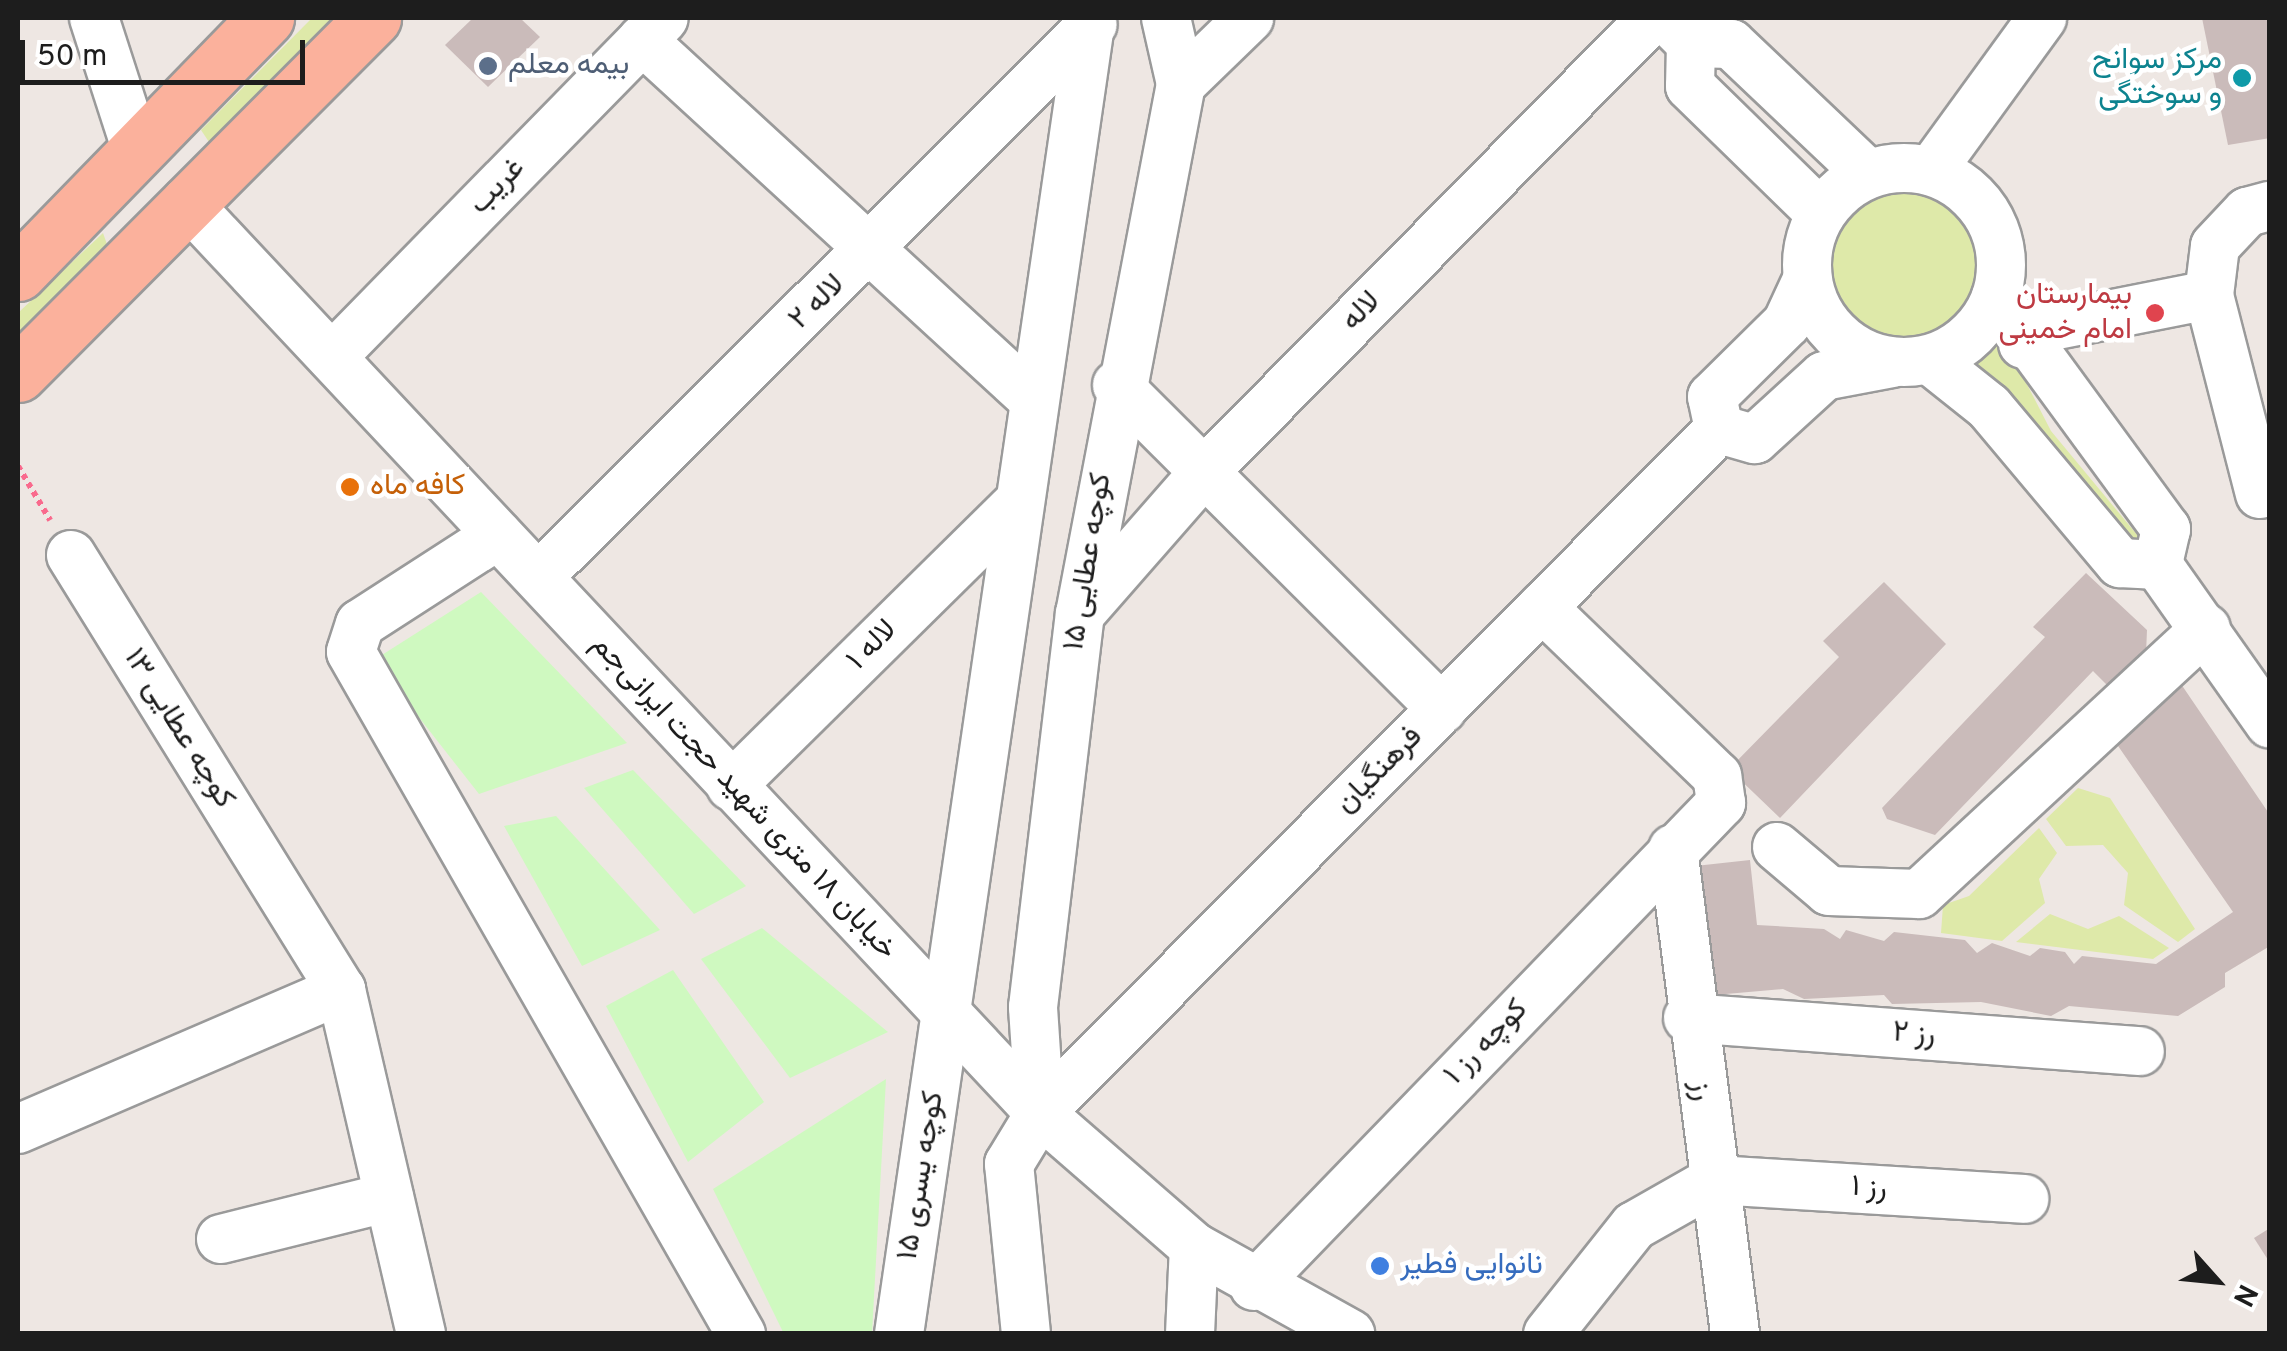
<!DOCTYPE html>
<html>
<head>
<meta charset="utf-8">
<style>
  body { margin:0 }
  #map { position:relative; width:2287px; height:1351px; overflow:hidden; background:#eee7e3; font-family:Overpass,Vazirmatn,sans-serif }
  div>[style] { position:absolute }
  .grass>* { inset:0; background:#dee9a9 }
  .round { border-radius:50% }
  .park>* { inset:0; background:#cff9c0 }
  .building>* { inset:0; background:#cabbba }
  .path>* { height:6px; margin-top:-3px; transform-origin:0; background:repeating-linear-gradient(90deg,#f96a8d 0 5px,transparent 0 10px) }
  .roads { filter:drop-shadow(2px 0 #9a9a9a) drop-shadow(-2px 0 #9a9a9a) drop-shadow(0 2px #9a9a9a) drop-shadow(0 -2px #9a9a9a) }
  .minor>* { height:48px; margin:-24px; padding:0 24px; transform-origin:24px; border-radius:24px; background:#fff }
  .minor>.ring { margin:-24px; padding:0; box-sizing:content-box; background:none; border:48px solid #fff; border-radius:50% }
  .major>* { height:55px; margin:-27.5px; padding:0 27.5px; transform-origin:27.5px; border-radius:27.5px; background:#fbb19c }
  .dots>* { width:28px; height:28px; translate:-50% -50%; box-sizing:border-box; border:5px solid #fff; border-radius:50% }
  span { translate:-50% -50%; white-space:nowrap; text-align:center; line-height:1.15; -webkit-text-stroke:9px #fff; paint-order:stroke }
  .culture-label { font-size:30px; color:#0d838f }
  .right { translate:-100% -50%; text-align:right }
  .service-label { font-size:30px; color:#4e5e75 }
  .left { translate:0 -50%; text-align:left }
  .street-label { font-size:30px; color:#1d1d1d }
  .health-label { font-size:30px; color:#be3a42 }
  .food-label { font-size:30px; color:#c56008 }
  .shop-label { font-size:30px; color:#366cbe }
  .frame { position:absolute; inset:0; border:20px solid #1d1d1d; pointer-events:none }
  .north { position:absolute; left:2167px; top:1231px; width:100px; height:100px; -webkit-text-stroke:8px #fff; paint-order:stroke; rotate:117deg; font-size:28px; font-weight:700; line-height:40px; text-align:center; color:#1d1d1d }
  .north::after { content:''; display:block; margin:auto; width:35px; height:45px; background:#1d1d1d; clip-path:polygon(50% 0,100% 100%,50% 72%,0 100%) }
  .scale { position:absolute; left:20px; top:40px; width:285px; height:45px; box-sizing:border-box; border:5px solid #1d1d1d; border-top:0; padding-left:12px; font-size:30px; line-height:35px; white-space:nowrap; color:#1d1d1d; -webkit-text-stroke:8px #fff; paint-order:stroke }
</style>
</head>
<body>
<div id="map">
  <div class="grass">
    <i style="clip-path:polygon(312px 18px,342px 18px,222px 140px,209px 142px,201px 130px)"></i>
    <i class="round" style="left:1823px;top:183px;width:164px;height:164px"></i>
    <i style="clip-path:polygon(103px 233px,109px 250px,18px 342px,18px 313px)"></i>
    <i style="clip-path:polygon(2000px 332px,2051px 431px,2139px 537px,2132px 543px,1968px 364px)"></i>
    <i style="clip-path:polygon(2078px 788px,2110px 798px,2195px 929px,2178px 942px,2124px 905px,2128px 873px,2103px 845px,2066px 846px,2046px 819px)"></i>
    <i style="clip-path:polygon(2039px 828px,2057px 853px,2039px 879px,2045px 903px,2002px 941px,1941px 933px,1943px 905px,1969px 896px)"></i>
    <i style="clip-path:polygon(2050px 914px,2088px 929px,2119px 916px,2169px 948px,2153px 959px,2016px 942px)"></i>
  </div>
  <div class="park">
    <i style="clip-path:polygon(481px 592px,627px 743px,479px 794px,374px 660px)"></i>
    <i style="clip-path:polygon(633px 770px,746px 886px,694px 914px,584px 788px)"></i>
    <i style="clip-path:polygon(556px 816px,660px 930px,582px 966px,504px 826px)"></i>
    <i style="clip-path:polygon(762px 928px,888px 1032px,790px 1078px,701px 959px)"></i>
    <i style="clip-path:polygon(673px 970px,764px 1102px,688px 1162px,606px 1006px)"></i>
    <i style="clip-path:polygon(886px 1079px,872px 1333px,783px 1332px,713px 1189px)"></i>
  </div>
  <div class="building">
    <i style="clip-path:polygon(473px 18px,520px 18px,540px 37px,488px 87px,445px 45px)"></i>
    <i style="clip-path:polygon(2202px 18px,2270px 18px,2270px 138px,2228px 145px)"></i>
    <i style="clip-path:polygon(2086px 573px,2147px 630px,2146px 654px,2108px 686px,2093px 671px,1935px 835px,1887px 819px,1882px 808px,2045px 637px,2033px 627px)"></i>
    <i style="clip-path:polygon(1884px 582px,1946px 644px,1780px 818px,1729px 769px,1839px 657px,1823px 641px)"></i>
    <i style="clip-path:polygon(2181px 684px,2270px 815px,2270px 946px,2225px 973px,2225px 987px,2178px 1016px,2069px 1006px,2051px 1016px,1981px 1002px,1892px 1004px,1884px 995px,1804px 999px,1783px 989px,1703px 996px,1686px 867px,1750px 860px,1757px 925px,1824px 929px,1840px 939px,1846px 930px,1884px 941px,1894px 932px,1965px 940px,1977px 953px,1992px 943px,2030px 956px,2040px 948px,2065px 952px,2074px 964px,2082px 956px,2156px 964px,2233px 912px,2107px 730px)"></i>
    <i style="clip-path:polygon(2270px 1228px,2270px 1263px,2254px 1238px)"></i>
  </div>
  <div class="path">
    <i style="left:18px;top:466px;width:63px;rotate:59.3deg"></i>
  </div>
  <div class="roads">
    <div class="minor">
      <i style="left:94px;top:18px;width:137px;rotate:72.1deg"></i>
      <i style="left:1666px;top:18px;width:35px;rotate:45deg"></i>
      <i style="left:1691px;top:43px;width:40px;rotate:1.4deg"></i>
      <i style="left:1731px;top:44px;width:189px;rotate:43.5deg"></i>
      <i style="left:642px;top:40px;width:531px;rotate:42.56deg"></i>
      <i style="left:1691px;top:43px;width:43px;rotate:91.3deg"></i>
      <i style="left:1690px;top:86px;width:183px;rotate:44.3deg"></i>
      <i style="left:1181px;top:84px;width:95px;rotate:-44.1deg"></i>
      <i class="ring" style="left:1807px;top:168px;width:146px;height:146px"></i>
      <i style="left:1931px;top:171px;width:189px;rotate:-54deg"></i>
      <i style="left:186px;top:202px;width:1249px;rotate:46.85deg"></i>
      <i style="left:1040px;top:1113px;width:204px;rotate:41deg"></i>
      <i style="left:1194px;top:1247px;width:179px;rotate:29.1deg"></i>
      <i style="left:1996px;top:297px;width:288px;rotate:53.8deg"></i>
      <i style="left:2166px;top:529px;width:37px;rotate:103deg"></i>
      <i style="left:2023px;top:344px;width:29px;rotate:-35deg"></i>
      <i style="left:2047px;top:327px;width:165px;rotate:-11.2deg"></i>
      <i style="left:332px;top:357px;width:474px;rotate:-45.6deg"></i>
      <i style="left:1930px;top:360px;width:75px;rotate:38.5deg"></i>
      <i style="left:1989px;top:407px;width:204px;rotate:50deg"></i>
      <i style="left:2120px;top:563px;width:38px;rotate:3deg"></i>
      <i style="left:2158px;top:565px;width:194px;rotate:54.8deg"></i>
      <i style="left:1117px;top:385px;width:459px;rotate:44.9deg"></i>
      <i style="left:1719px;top:429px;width:37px;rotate:16deg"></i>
      <i style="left:1755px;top:439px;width:93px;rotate:-42.4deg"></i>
      <i style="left:1824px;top:376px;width:70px;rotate:-10.7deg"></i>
      <i style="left:1719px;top:429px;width:33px;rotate:-102deg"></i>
      <i style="left:1712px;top:397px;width:105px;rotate:-44.6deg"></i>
      <i style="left:1787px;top:323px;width:47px;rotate:-65.1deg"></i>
      <i style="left:2260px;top:494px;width:205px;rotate:-104.4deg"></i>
      <i style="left:2209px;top:295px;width:49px;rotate:-83deg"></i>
      <i style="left:2215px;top:246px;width:47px;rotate:-46.7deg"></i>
      <i style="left:2247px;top:212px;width:24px;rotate:-15deg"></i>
      <i style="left:498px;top:535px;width:164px;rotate:147.2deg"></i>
      <i style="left:360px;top:624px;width:29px;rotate:108deg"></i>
      <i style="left:351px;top:652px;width:786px;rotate:60.24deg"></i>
      <i style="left:71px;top:555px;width:512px;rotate:58.17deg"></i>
      <i style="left:341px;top:990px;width:353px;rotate:76.9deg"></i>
      <i style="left:538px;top:577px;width:783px;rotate:-44.9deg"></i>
      <i style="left:1080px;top:614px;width:190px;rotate:-48.8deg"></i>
      <i style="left:1205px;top:471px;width:636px;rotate:-45.38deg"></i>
      <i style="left:731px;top:786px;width:399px;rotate:-44.6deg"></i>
      <i style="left:1777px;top:847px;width:68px;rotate:40.2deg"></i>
      <i style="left:1829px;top:891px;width:90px;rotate:1.9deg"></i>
      <i style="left:1919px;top:894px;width:391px;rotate:-42.8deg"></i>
      <i style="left:1673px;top:849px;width:489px;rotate:82.7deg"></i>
      <i style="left:1688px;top:1018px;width:453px;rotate:4.2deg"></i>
      <i style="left:1040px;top:1113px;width:106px;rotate:-93.8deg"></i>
      <i style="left:1033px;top:1007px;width:396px;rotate:-83.2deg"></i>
      <i style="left:1080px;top:614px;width:540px;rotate:-79.21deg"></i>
      <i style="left:1181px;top:84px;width:68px;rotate:-102.8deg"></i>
      <i style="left:18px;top:1129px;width:352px;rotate:-23.3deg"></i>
      <i style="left:221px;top:1239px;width:173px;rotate:-14deg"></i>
      <i style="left:1254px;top:1286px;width:672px;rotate:-45.96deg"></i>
      <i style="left:1721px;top:803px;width:27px;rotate:-98deg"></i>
      <i style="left:1717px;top:776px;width:243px;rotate:-136deg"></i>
      <i style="left:899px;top:1334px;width:1330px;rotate:-81.7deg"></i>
      <i style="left:1026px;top:1334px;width:171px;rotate:-95.7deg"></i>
      <i style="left:1009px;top:1164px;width:60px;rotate:-58.7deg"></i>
      <i style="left:1040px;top:1113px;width:964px;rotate:-45.21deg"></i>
      <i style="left:1190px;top:1334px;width:87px;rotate:-87.4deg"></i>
      <i style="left:1548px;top:1334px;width:138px;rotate:-51.5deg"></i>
      <i style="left:1634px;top:1226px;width:93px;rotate:-29.6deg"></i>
      <i style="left:1715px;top:1180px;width:310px;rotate:3.5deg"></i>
    </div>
    <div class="major">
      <i style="left:18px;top:273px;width:356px;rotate:-45.8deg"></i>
      <i style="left:18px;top:374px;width:503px;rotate:-45.08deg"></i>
    </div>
  </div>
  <div class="dots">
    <i style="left:488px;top:66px;background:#5c6f8a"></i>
    <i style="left:2242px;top:78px;background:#0f9aa8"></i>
    <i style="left:2155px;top:313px;background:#e0444e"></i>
    <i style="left:350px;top:487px;background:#e8710a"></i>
    <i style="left:1380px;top:1266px;background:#3f7fe0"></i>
  </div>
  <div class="culture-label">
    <span class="right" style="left:2222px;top:78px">مرکز سوانح<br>و سوختگی</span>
  </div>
  <div class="service-label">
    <span class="left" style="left:508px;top:66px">بیمه معلم</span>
  </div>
  <div class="street-label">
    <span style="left:498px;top:187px;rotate:-46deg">غریب</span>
    <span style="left:818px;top:303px;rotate:-44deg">لاله ۲</span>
    <span style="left:1362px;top:312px;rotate:-45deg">لاله</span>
    <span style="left:1089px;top:562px;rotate:-81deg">کوچه عطایی ۱۵</span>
    <span style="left:873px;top:646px;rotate:-45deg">لاله ۱</span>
    <span style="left:178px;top:729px;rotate:58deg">کوچه عطایی ۱۳</span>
    <span style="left:1380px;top:771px;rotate:-45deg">فرهنگیان</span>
    <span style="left:743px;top:798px;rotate:47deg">خیابان ۱۸ متری شهید حجت ایرانی‌جم</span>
    <span style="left:1914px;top:1035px;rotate:4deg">رز ۲</span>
    <span style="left:1487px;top:1043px;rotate:-46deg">کوچه رز ۱</span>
    <span style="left:1700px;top:1091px;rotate:81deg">رز</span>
    <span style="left:922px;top:1176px;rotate:-81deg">کوچه یسری ۱۵</span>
    <span style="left:1869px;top:1189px;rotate:4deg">رز ۱</span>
  </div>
  <div class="health-label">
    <span class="right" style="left:2132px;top:313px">بیمارستان<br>امام خمینی</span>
  </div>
  <div class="food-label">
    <span class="left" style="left:370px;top:487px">کافه ماه</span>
  </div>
  <div class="shop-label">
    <span class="left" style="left:1400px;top:1266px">نانوایی فطیر</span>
  </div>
  <div class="frame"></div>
  <div class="north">N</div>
  <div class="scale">50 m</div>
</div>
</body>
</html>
